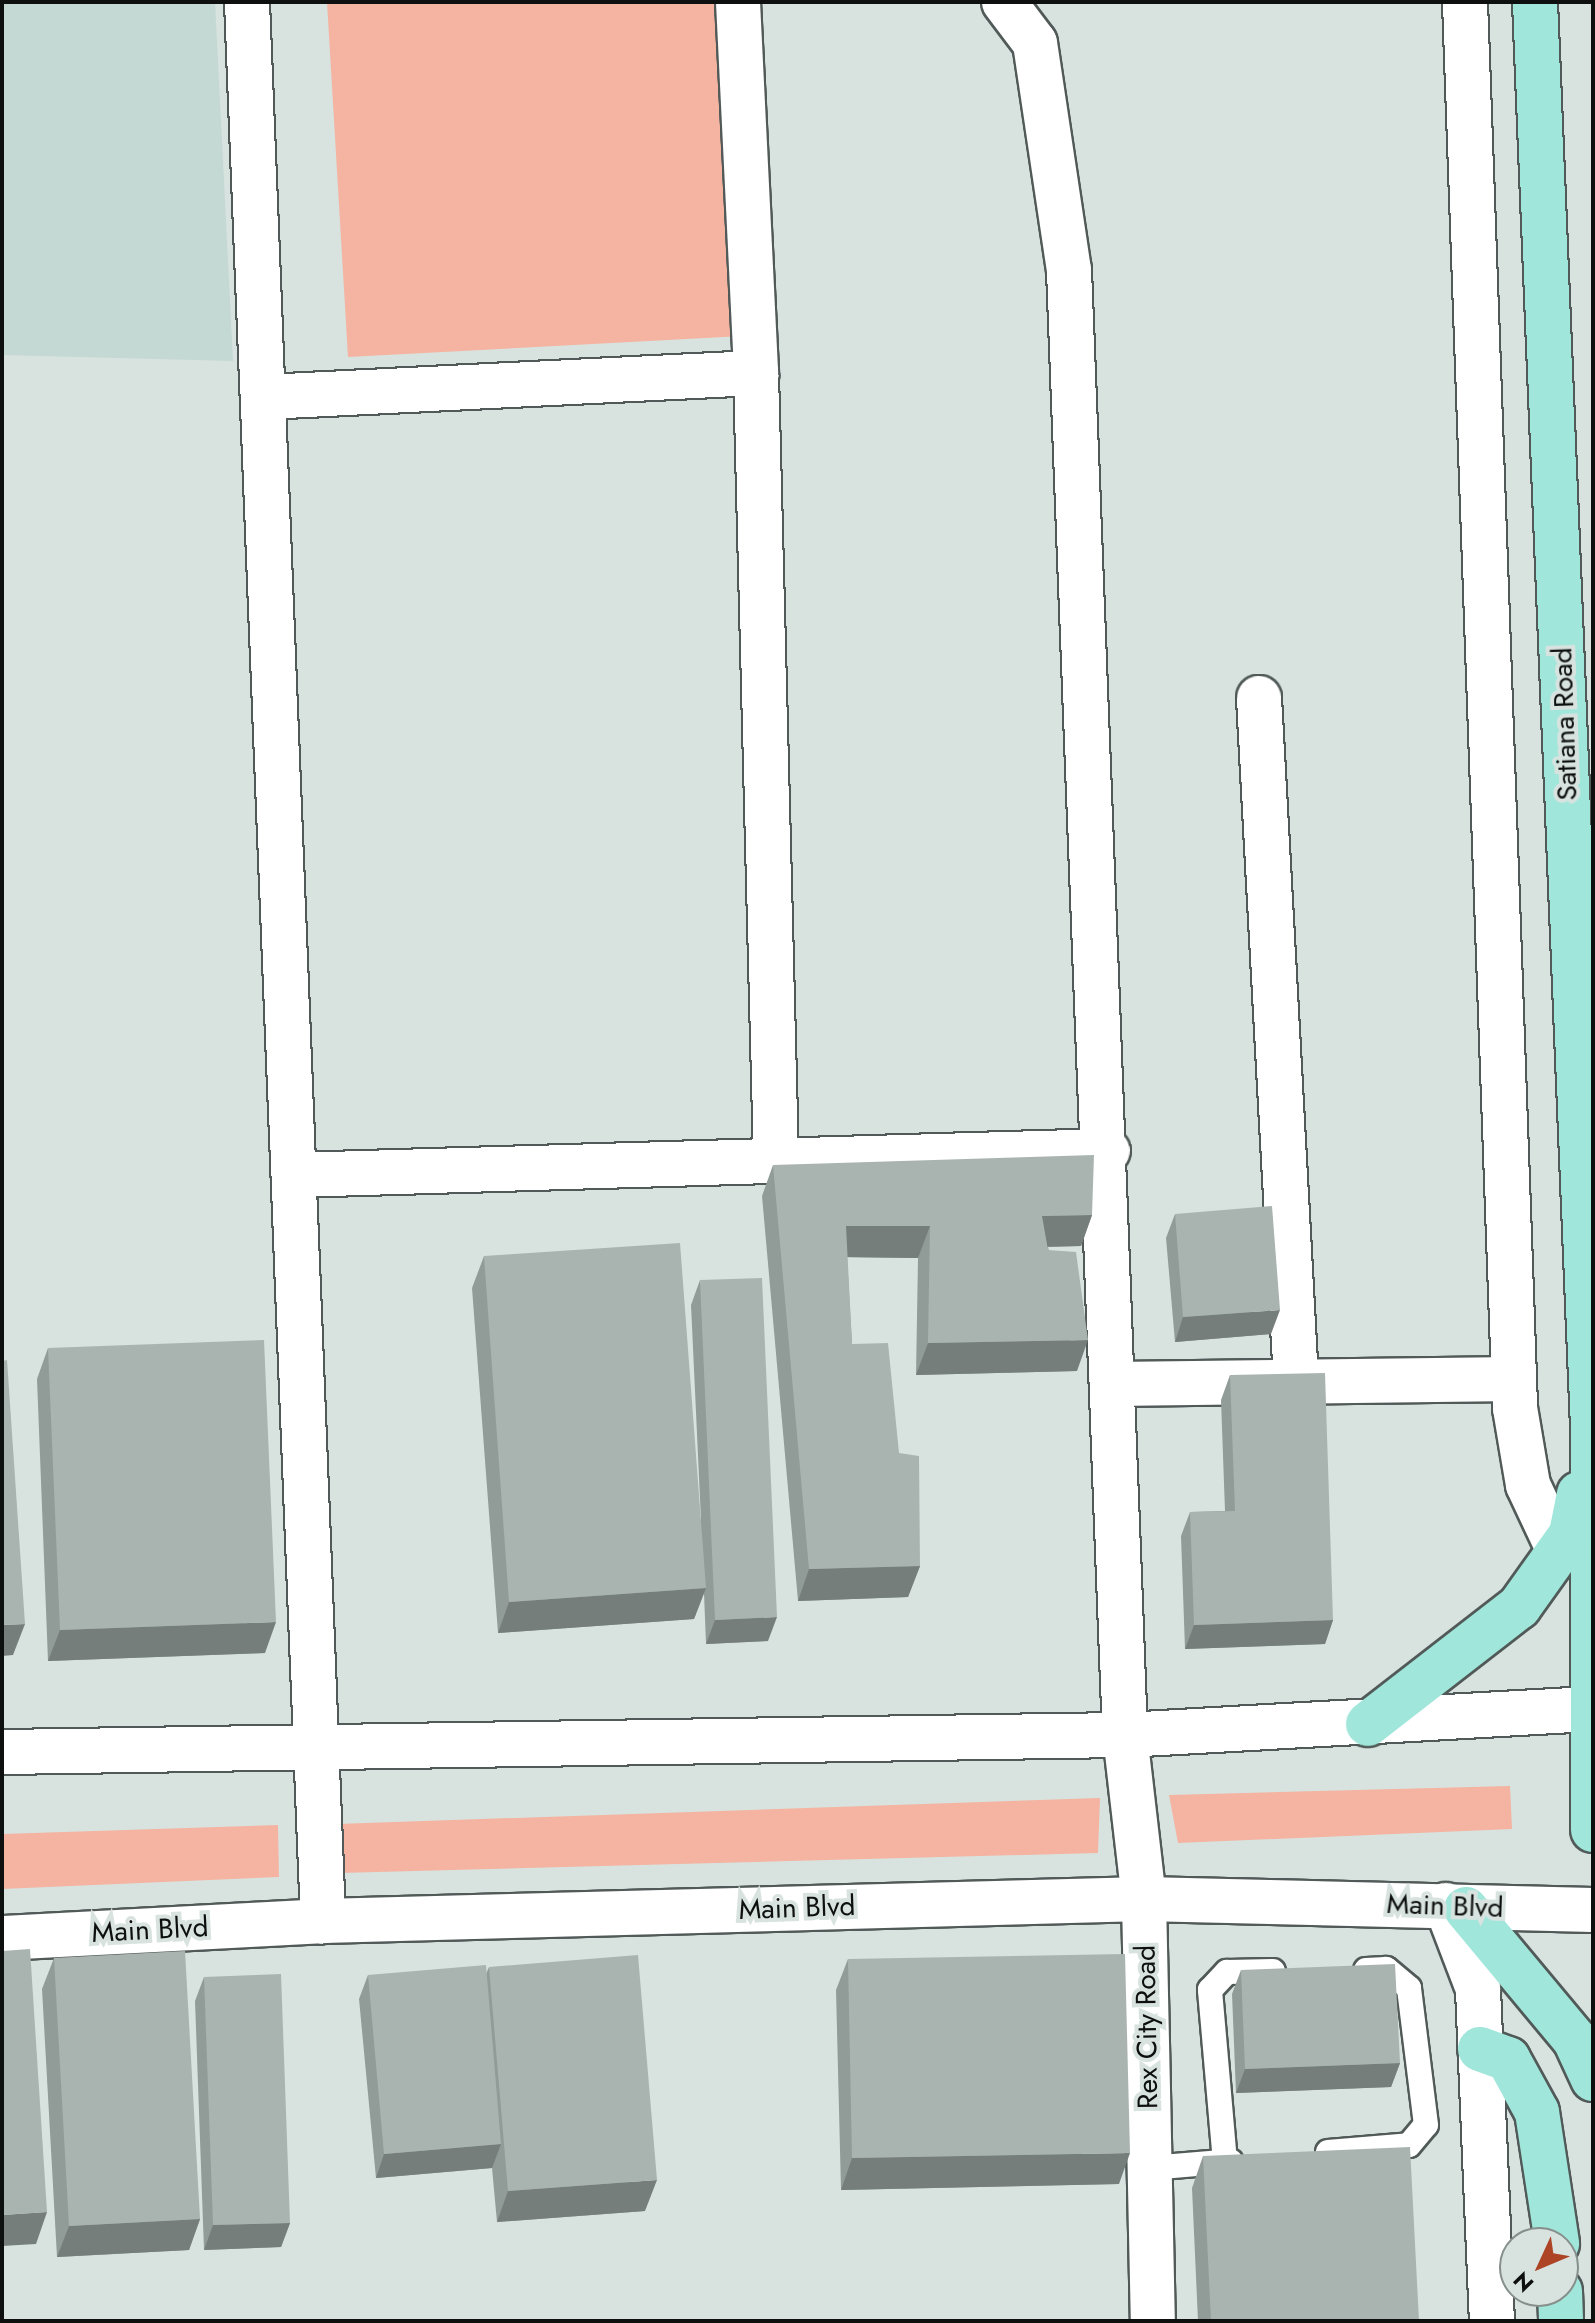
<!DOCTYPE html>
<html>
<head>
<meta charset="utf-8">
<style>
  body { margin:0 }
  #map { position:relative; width:1595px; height:2323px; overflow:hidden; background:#d8e3e0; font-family:Jost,sans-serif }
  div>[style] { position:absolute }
  .built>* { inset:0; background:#c4d8d4 }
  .green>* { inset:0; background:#f4b4a1 }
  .roads { filter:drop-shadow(2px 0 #515a58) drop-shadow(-2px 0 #515a58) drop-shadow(0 2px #515a58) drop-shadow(0 -2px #515a58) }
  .service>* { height:24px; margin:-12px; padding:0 12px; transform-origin:12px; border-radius:12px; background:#fff }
  .minor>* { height:44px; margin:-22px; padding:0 22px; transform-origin:22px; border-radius:22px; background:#fff }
  .secondary>* { height:44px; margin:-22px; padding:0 22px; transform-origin:22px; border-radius:22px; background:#fff }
  .primary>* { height:44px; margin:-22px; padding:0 22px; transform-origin:22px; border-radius:22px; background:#a0e6da }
  .wall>* { inset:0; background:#919b98 }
  .shaded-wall>* { inset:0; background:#767e7c }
  .building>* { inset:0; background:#a9b4b1 }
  span { translate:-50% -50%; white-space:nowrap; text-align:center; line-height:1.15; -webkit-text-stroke:8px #d8e3e0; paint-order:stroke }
  .street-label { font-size:28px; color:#0d100f }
  .frame { position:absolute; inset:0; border:4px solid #0d100f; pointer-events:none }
  .north { position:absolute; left:1499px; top:2227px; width:80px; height:80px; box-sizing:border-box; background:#d8e3e0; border:2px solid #878f8c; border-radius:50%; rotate:226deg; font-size:22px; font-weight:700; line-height:32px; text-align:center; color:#0d100f }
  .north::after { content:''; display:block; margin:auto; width:28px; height:36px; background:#ac4425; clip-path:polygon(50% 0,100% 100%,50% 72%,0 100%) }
</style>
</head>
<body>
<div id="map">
  <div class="built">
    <i style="clip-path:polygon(2px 2px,215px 2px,233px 361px,2px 355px)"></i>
  </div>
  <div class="green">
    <i style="clip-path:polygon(327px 2px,724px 2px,743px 336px,348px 357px)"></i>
    <i style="clip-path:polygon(1510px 1786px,1512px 1829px,1178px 1843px,1169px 1795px)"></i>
    <i style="clip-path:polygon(1100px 1798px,1098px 1853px,339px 1873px,337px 1824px)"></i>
    <i style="clip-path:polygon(278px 1825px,279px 1877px,2px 1889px,2px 1834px)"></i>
  </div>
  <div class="roads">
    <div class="service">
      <i style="left:1328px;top:2152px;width:81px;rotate:-4.9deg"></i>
      <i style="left:1409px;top:2145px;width:26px;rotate:-50deg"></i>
      <i style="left:1426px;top:2125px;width:138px;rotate:-97.1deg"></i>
      <i style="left:1409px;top:1988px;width:30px;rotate:-140deg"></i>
      <i style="left:1386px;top:1969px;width:20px;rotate:177deg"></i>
      <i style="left:1225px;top:2162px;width:173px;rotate:-95deg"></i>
      <i style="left:1210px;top:1990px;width:25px;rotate:-47deg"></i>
      <i style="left:1227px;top:1972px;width:46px;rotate:-1.2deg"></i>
      <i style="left:1150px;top:2168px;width:81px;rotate:-4.9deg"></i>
    </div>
    <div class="minor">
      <i style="left:247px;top:2px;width:1921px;rotate:87.73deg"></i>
      <i style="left:738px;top:2px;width:371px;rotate:87.2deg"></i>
      <i style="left:756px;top:373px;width:785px;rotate:88.54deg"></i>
      <i style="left:1004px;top:2px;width:51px;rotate:52.9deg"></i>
      <i style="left:1035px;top:43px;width:230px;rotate:81.5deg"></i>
      <i style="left:1069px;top:270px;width:1466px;rotate:87.81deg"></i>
      <i style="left:1125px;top:1735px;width:165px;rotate:83.4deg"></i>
      <i style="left:1144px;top:1899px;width:422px;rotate:88.8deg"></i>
      <i style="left:1465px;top:2px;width:1407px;rotate:87.96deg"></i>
      <i style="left:1515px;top:1408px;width:78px;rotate:80.4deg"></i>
      <i style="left:1528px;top:1485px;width:73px;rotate:64.8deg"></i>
      <i style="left:265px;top:397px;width:492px;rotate:-2.8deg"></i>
      <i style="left:1259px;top:698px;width:685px;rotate:86.9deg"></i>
      <i style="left:295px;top:1175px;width:813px;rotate:-1.69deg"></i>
      <i style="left:1115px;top:1384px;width:399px;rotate:-0.7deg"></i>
      <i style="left:1446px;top:1905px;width:90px;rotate:69.1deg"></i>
      <i style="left:1478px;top:1989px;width:332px;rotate:87.6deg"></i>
    </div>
    <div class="secondary">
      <i style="left:2px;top:1752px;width:1123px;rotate:-0.87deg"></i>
      <i style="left:1125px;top:1735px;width:469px;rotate:-3.2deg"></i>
      <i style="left:2px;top:1938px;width:321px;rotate:-3deg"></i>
      <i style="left:323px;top:1921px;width:821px;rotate:-1.53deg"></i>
      <i style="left:1144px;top:1899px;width:449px;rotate:1.4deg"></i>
    </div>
    <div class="primary">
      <i style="left:1535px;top:2px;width:1424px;rotate:87.67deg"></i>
      <i style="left:1593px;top:1425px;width:405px;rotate:90deg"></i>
      <i style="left:1368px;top:1724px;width:191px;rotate:-37.8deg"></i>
      <i style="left:1519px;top:1607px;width:90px;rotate:-54.5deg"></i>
      <i style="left:1571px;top:1534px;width:41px;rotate:-78.7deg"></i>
      <i style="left:1466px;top:1909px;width:170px;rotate:50.2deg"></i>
      <i style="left:1575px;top:2040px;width:43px;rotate:65.2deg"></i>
      <i style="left:1480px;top:2049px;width:30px;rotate:20deg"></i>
      <i style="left:1508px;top:2059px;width:60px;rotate:61.3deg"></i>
      <i style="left:1537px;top:2112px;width:133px;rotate:81.3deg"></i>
      <i style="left:1560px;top:2291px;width:30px;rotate:88deg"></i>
    </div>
  </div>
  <div class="wall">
    <i style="clip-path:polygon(773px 1165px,1092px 1215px,1081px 1246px,1048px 1247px,1077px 1371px,916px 1375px,918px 1258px,847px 1257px,852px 1344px,899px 1453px,920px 1566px,908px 1597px,798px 1601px,762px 1196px)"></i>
    <i style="clip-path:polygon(1175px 1214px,1271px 1334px,1175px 1342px,1166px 1238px)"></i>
    <i style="clip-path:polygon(484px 1256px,701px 1520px,691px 1305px,700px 1280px,768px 1641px,706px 1644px,704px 1593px,694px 1619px,498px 1633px,472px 1288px)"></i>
    <i style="clip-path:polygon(48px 1348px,265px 1653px,48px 1661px,37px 1379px)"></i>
    <i style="clip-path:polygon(1230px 1375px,1333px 1620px,1325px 1644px,1185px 1649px,1181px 1536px,1190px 1512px,1225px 1511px,1221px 1400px)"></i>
    <i style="clip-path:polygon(54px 1958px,200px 2219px,189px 2250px,57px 2257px,42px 1989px)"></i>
    <i style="clip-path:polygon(848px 1959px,1119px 2184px,841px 2190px,836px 1990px)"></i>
    <i style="clip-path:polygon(489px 1967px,645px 2211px,497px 2222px,492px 2168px,376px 2178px,359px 1999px,368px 1975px,486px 1974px)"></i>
    <i style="clip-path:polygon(1241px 1970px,1400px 2063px,1391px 2087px,1236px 2093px,1232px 1994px)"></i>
    <i style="clip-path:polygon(204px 1977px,290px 2223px,281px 2247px,204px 2250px,195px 2001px)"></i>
    <i style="clip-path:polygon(1203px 2156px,1419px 2321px,1198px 2321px,1192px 2188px)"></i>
  </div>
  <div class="shaded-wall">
    <i style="clip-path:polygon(1092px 1215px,1081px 1246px,1031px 1247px,1042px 1216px)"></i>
    <i style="clip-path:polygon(846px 1226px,930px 1226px,918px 1258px,834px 1257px)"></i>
    <i style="clip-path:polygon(1280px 1310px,1271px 1334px,1175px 1342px,1183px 1317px)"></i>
    <i style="clip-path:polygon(1088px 1340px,1077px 1371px,916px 1375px,928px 1343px)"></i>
    <i style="clip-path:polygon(920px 1566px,908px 1597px,798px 1601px,809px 1569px)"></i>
    <i style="clip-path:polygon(706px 1588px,694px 1619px,498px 1633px,509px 1602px)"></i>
    <i style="clip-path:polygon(777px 1617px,768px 1641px,706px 1644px,715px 1620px)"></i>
    <i style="clip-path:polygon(1333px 1620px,1325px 1644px,1185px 1649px,1194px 1625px)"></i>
    <i style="clip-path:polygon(276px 1622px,265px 1653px,48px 1661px,60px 1630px)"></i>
    <i style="clip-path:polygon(25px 1624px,13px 1655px,2px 1656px,2px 1625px)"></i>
    <i style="clip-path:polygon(1400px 2063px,1391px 2087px,1236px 2093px,1245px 2069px)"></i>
    <i style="clip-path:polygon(501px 2144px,492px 2168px,376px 2178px,384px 2154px)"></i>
    <i style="clip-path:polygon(1130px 2153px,1119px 2184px,841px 2190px,852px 2158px)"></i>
    <i style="clip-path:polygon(657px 2180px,645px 2211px,497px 2222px,508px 2191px)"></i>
    <i style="clip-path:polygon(47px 2212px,36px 2244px,2px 2246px,2px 2215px)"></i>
    <i style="clip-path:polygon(200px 2219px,189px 2250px,57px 2257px,69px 2226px)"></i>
    <i style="clip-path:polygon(290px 2223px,281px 2247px,204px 2250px,213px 2225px)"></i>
  </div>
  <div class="building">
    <i style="clip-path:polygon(1094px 1155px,1092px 1215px,1042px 1216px,1048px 1250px,1076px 1252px,1088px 1340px,928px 1343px,930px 1226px,846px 1226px,852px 1344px,888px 1343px,899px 1453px,919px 1456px,920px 1566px,809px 1569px,773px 1165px)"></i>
    <i style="clip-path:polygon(1272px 1206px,1280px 1310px,1183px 1317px,1175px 1214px)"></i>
    <i style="clip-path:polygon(680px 1243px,706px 1588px,509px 1602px,484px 1256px)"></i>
    <i style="clip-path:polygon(762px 1278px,777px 1617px,715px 1620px,700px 1280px)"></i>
    <i style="clip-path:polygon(264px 1340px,276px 1622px,60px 1630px,48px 1348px)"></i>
    <i style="clip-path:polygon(7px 1360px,25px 1624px,2px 1625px,2px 1361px)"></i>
    <i style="clip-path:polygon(1325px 1373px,1333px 1620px,1194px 1625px,1190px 1512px,1235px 1511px,1230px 1375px)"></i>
    <i style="clip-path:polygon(30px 1949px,47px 2212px,2px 2215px,2px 1951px)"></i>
    <i style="clip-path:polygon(185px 1951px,200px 2219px,69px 2226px,54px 1958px)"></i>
    <i style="clip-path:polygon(1125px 1954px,1130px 2153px,852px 2158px,848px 1959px)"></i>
    <i style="clip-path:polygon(638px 1955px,657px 2180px,508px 2191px,489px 1967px)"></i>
    <i style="clip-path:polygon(1395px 1964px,1400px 2063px,1245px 2069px,1241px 1970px)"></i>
    <i style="clip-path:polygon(486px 1965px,501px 2144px,384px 2154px,368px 1975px)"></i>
    <i style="clip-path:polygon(281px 1974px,290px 2223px,213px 2225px,204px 1977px)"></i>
    <i style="clip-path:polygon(1410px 2147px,1419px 2321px,1211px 2321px,1203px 2156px)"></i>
  </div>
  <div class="street-label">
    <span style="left:1565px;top:724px;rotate:-92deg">Satiana Road</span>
    <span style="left:1445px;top:1906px;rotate:2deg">Main Blvd</span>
    <span style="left:797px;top:1908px;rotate:-2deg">Main Blvd</span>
    <span style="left:150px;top:1930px;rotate:-3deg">Main Blvd</span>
    <span style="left:1147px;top:2027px;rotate:-91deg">Rex City Road</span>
  </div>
  <div class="frame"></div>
  <div class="north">N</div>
</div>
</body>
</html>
